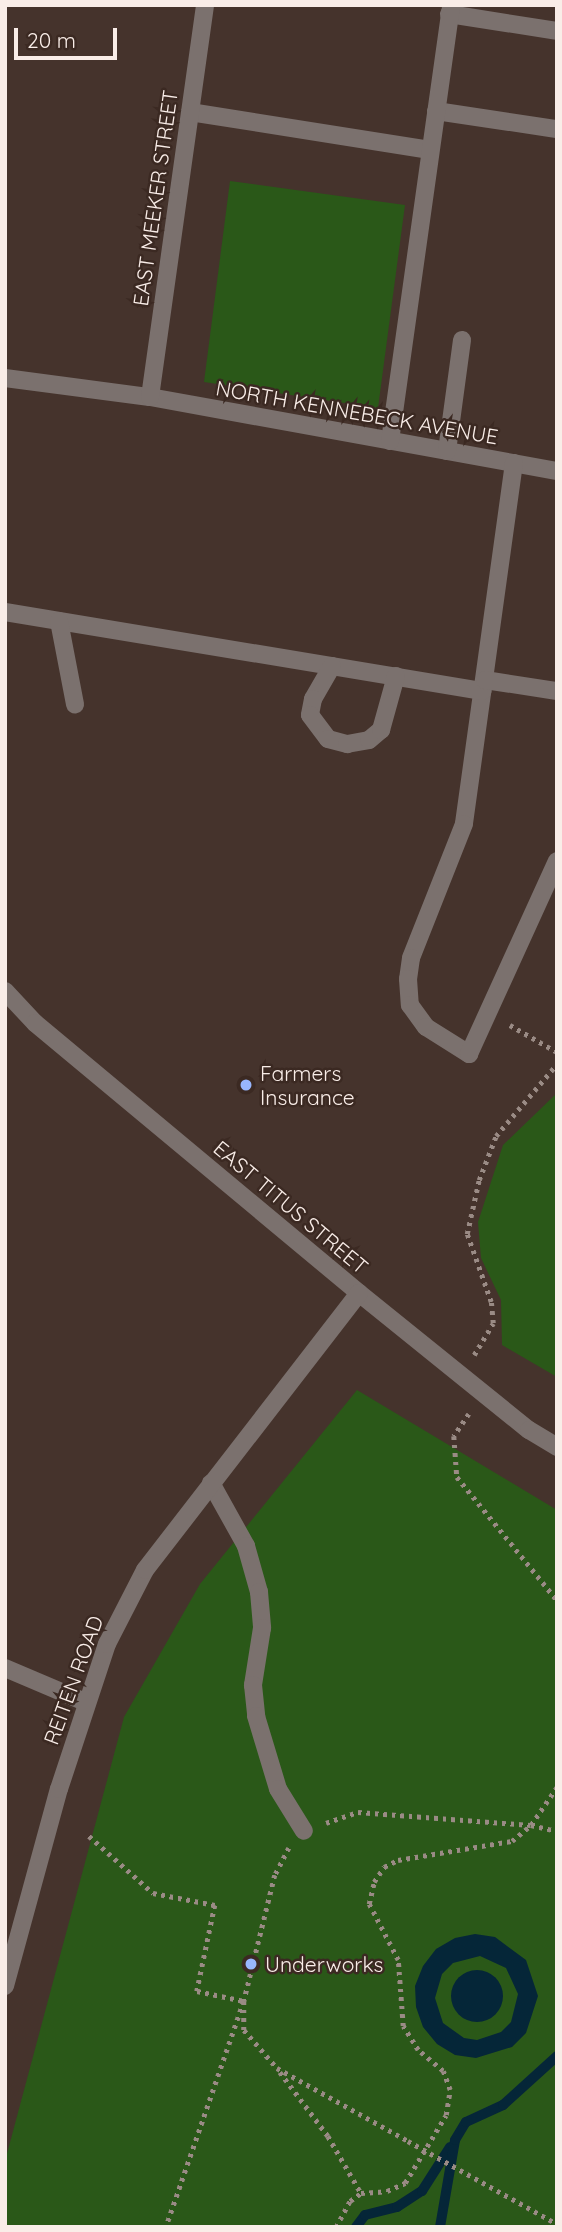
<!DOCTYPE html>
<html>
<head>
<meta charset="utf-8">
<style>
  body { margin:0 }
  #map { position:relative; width:562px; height:2232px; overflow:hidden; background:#45332c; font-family:Quicksand,sans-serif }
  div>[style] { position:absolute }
  .green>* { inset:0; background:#2a5818 }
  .water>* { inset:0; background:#052638 }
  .round { border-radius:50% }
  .stream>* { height:10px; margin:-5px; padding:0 5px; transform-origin:5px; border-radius:5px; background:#052638 }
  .path>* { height:4.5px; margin-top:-2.25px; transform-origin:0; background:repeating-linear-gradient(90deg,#9a8b85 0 3.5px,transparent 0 8.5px) }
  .minor>* { height:18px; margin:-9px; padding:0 9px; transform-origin:9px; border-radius:9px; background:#7b716e }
  .path-bridge>* { height:4.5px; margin-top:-2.25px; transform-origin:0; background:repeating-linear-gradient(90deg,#9a8b85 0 3.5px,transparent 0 8.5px) }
  .dots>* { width:19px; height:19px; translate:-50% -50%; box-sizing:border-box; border:4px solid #3b2922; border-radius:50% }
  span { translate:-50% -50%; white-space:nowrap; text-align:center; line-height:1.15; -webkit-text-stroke:5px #3b2922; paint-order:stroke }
  .street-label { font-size:21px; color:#f9ede8 }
  .poi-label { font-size:21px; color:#f9ede8 }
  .left { translate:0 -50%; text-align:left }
  .frame { position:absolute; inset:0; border:7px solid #f9ede8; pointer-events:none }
  .scale { position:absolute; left:14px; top:28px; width:103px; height:32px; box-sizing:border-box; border:4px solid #f9ede8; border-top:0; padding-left:9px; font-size:21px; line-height:24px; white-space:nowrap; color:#f9ede8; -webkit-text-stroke:5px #3b2922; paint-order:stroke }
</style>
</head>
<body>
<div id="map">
  <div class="green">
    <i style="clip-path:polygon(230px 181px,405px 205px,378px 408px,204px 382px)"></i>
    <i style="clip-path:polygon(557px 1093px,557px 1377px,502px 1345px,501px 1300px,481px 1258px,478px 1222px,503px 1145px)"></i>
    <i style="clip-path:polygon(357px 1390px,557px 1510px,557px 2227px,5px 2227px,5px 2161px,124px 1717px,200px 1584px)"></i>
  </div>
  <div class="water">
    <i style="clip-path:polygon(evenodd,475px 1934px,495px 1937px,526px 1960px,538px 1996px,526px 2033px,512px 2047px,476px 2058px,455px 2055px,437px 2044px,423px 2027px,416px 2007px,415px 1986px,423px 1966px,436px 1949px,455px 1938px,475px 1934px,480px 1956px,506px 1968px,518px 1994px,511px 2022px,501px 2032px,477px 2040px,464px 2038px,443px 2023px,435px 1998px,442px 1974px,453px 1963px,480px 1956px)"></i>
    <i class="round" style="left:451px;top:1970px;width:52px;height:52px"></i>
  </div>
  <div class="stream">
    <i style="left:356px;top:2227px;width:15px;rotate:-53deg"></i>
    <i style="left:365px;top:2215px;width:33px;rotate:-14deg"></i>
    <i style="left:397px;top:2207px;width:30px;rotate:-33deg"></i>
    <i style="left:422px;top:2191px;width:52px;rotate:-57.5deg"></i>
    <i style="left:440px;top:2227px;width:88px;rotate:-80.2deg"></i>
    <i style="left:455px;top:2140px;width:21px;rotate:-59deg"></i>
    <i style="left:466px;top:2122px;width:41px;rotate:-24.7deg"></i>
    <i style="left:503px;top:2105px;width:73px;rotate:-42.2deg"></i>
  </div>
  <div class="path">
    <i style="left:510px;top:1025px;width:54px;rotate:29.9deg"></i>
    <i style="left:474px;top:1355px;width:37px;rotate:-59deg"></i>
    <i style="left:493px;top:1323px;width:21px;rotate:-95deg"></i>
    <i style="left:491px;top:1302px;width:72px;rotate:-109.4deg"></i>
    <i style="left:467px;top:1234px;width:55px;rotate:-77.5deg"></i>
    <i style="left:479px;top:1180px;width:47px;rotate:-68.9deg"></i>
    <i style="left:496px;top:1136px;width:94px;rotate:-49.7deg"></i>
    <i style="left:469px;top:1414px;width:27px;rotate:124deg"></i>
    <i style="left:454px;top:1436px;width:41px;rotate:85.8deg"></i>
    <i style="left:457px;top:1477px;width:159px;rotate:50.9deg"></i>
    <i style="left:326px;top:1823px;width:34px;rotate:-19deg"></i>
    <i style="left:358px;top:1812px;width:173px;rotate:4.3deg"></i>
    <i style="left:531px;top:1825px;width:27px;rotate:13deg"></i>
    <i style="left:89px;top:1836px;width:86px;rotate:41.7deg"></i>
    <i style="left:153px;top:1893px;width:63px;rotate:11deg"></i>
    <i style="left:215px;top:1905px;width:88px;rotate:101.8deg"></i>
    <i style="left:197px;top:1991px;width:48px;rotate:12deg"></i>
    <i style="left:244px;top:2001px;width:239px;rotate:109deg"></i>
    <i style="left:289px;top:1848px;width:30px;rotate:117deg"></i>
    <i style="left:275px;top:1875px;width:130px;rotate:103.8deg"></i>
    <i style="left:244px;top:2001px;width:29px;rotate:90deg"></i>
    <i style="left:244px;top:2030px;width:50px;rotate:49deg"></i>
    <i style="left:277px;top:2068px;width:150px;rotate:29.1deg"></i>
    <i style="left:280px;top:2072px;width:80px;rotate:53.1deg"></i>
    <i style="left:328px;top:2136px;width:66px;rotate:59.9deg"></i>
    <i style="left:336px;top:2227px;width:30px;rotate:-62deg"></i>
    <i style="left:350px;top:2201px;width:14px;rotate:-36deg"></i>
    <i style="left:361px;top:2193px;width:26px;rotate:-4deg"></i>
    <i style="left:387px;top:2191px;width:20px;rotate:-24deg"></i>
    <i style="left:405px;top:2183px;width:79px;rotate:-58.9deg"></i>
    <i style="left:446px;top:2115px;width:25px;rotate:-81deg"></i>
    <i style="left:450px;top:2090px;width:20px;rotate:-110deg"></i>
    <i style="left:443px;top:2071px;width:33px;rotate:-140deg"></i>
    <i style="left:418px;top:2050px;width:28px;rotate:-122deg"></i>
    <i style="left:403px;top:2026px;width:66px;rotate:-94.3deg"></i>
    <i style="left:398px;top:1960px;width:63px;rotate:-117.4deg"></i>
    <i style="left:369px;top:1904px;width:23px;rotate:-77deg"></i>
    <i style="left:374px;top:1882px;width:18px;rotate:-56deg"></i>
    <i style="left:384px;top:1867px;width:16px;rotate:-27deg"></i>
    <i style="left:398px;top:1860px;width:116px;rotate:-9.5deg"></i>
    <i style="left:512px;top:1841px;width:25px;rotate:-40deg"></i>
    <i style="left:531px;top:1825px;width:46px;rotate:-55.6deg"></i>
  </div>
  <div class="minor">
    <i style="left:449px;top:14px;width:109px;rotate:8.9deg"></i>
    <i style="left:436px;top:111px;width:122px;rotate:8.5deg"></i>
    <i style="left:190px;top:112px;width:243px;rotate:9deg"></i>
    <i style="left:5px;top:378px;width:146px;rotate:7.5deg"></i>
    <i style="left:150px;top:397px;width:414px;rotate:10.3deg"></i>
    <i style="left:150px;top:397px;width:396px;rotate:-82deg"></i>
    <i style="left:390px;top:441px;width:440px;rotate:-82deg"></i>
    <i style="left:447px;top:451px;width:112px;rotate:-82.3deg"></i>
    <i style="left:514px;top:463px;width:364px;rotate:97.9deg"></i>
    <i style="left:464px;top:824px;width:144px;rotate:111.6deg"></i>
    <i style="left:411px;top:958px;width:21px;rotate:98deg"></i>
    <i style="left:408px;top:979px;width:26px;rotate:86deg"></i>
    <i style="left:410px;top:1005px;width:27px;rotate:54deg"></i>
    <i style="left:426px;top:1027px;width:51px;rotate:32.1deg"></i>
    <i style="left:469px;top:1054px;width:212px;rotate:-65.5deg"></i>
    <i style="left:5px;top:612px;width:484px;rotate:9.4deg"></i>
    <i style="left:59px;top:621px;width:85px;rotate:79.1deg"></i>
    <i style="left:332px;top:666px;width:38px;rotate:120deg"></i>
    <i style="left:313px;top:699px;width:16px;rotate:101deg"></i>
    <i style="left:310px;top:715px;width:30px;rotate:53deg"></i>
    <i style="left:328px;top:739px;width:20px;rotate:15deg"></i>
    <i style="left:347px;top:744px;width:22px;rotate:-10deg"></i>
    <i style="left:369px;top:740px;width:16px;rotate:-40deg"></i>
    <i style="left:381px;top:730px;width:56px;rotate:-74.5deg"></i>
    <i style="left:485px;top:680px;width:73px;rotate:8.7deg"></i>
    <i style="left:5px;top:991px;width:44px;rotate:46.8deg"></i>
    <i style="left:35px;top:1023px;width:422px;rotate:39.8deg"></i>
    <i style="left:359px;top:1293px;width:218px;rotate:38.9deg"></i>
    <i style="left:529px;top:1430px;width:33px;rotate:31deg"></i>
    <i style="left:211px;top:1483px;width:72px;rotate:60.9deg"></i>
    <i style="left:246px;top:1546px;width:48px;rotate:74.2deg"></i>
    <i style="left:259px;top:1592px;width:36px;rotate:85deg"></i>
    <i style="left:262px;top:1628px;width:58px;rotate:99deg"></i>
    <i style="left:253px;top:1685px;width:31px;rotate:84deg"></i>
    <i style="left:256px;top:1716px;width:76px;rotate:73.2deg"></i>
    <i style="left:278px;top:1789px;width:49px;rotate:58.2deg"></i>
    <i style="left:5px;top:1668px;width:87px;rotate:23deg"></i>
    <i style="left:5px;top:1986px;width:204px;rotate:-74.7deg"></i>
    <i style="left:59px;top:1789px;width:153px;rotate:-71.7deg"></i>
    <i style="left:107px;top:1644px;width:83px;rotate:-62.8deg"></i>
    <i style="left:145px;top:1570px;width:350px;rotate:-52.3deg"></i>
  </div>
  <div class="path-bridge">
    <i style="left:408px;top:2141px;width:171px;rotate:29.1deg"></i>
  </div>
  <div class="dots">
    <i style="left:246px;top:1085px;background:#98b6fd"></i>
    <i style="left:251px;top:1964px;background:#98b6fd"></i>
  </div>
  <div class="street-label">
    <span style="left:155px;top:198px;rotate:-82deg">EAST MEEKER STREET</span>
    <span style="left:357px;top:412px;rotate:10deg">NORTH KENNEBECK AVENUE</span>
    <span style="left:291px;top:1207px;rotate:40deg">EAST TITUS STREET</span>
    <span style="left:73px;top:1680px;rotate:-70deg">REITEN ROAD</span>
  </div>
  <div class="poi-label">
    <span class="left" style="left:260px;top:1085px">Farmers<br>Insurance</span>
    <span class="left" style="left:265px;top:1964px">Underworks</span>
  </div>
  <div class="frame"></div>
  <div class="scale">20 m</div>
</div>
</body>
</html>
